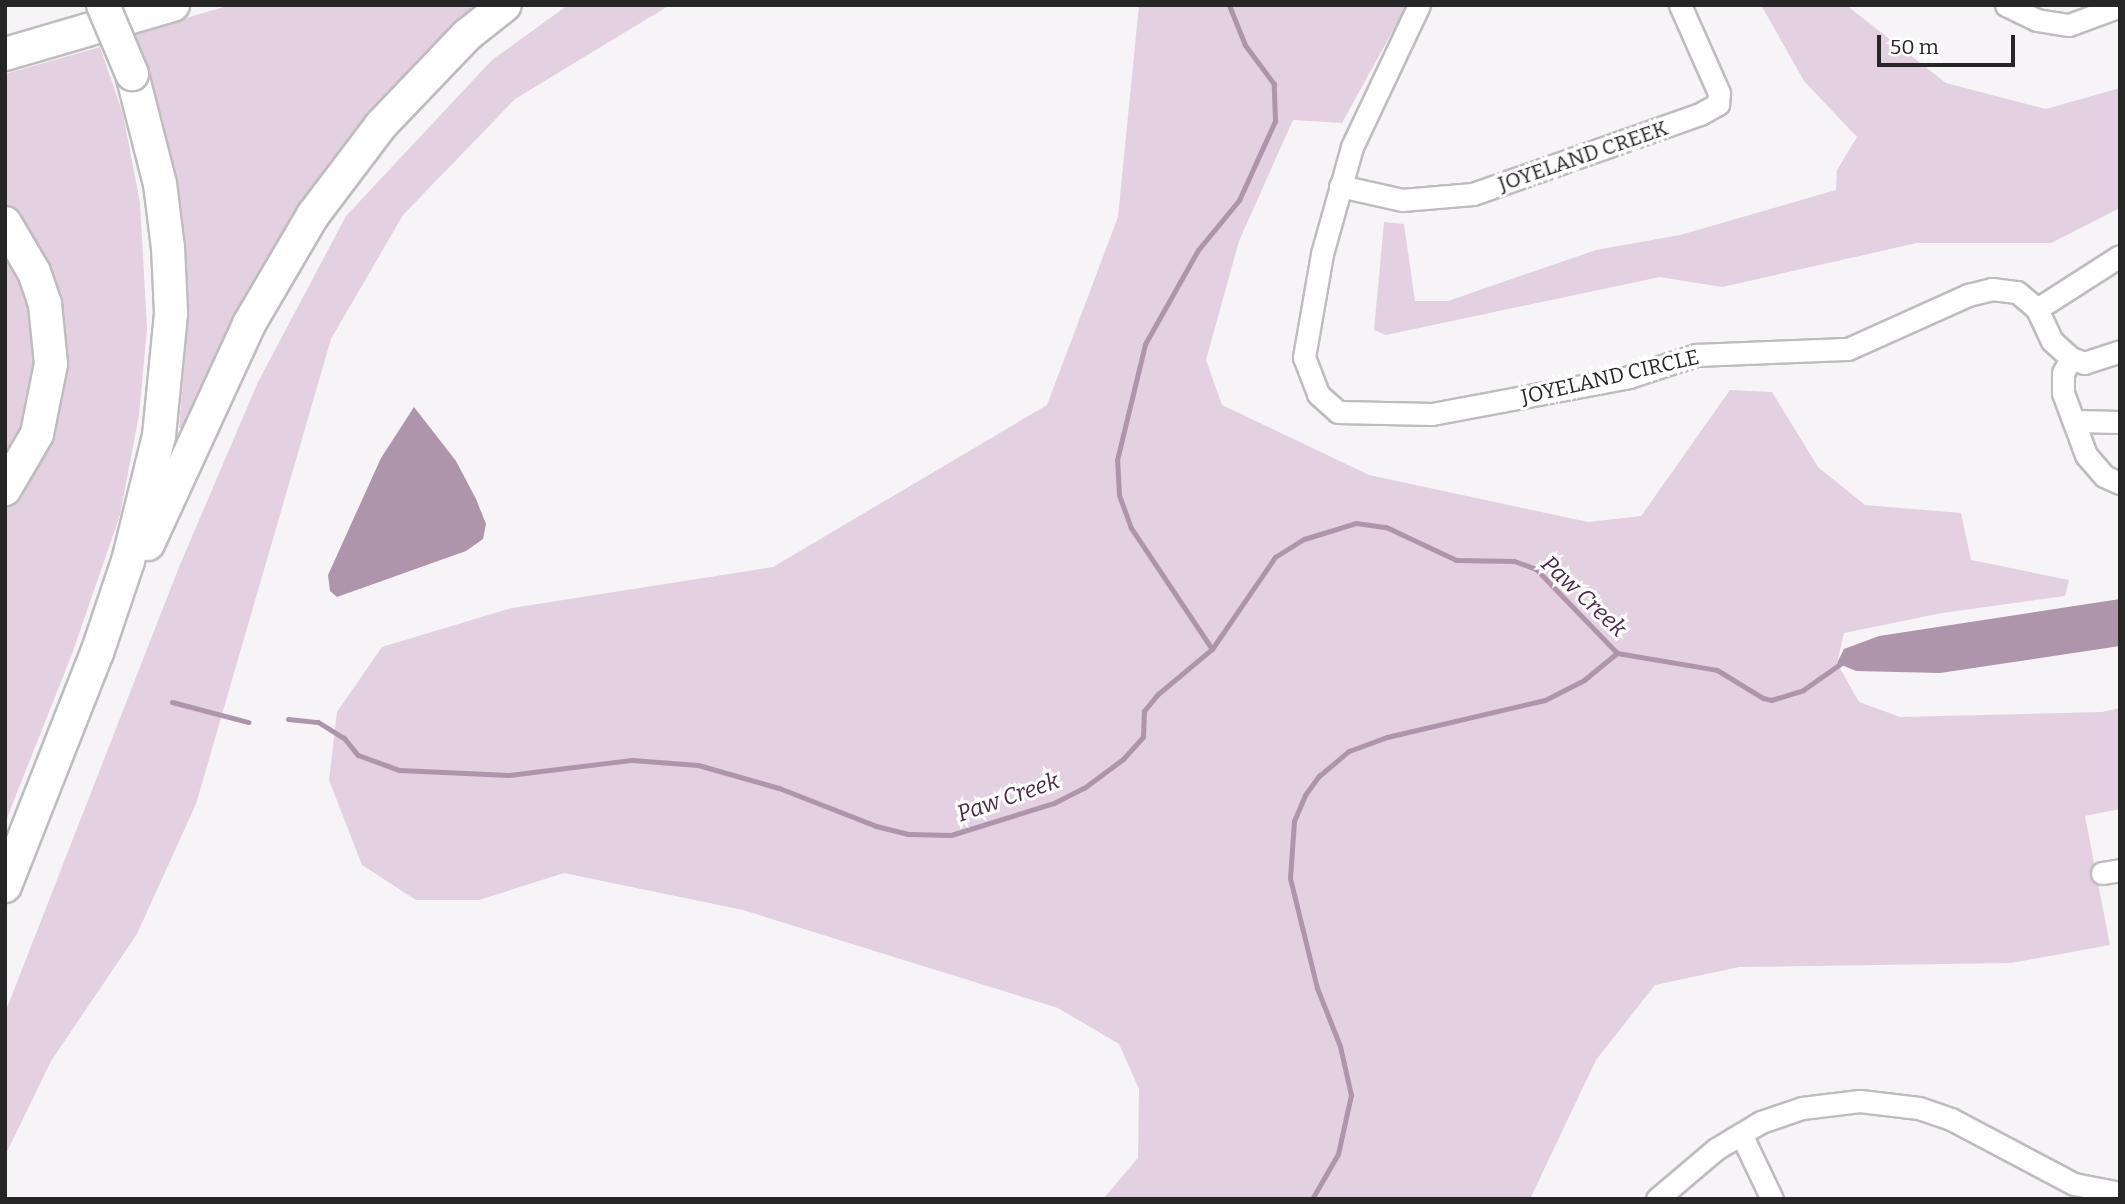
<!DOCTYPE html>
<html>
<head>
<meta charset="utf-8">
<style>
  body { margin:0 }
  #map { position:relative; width:2125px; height:1204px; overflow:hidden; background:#f7f4f7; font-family:Bitter,serif }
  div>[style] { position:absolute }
  .green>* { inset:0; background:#e3d0e1 }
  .water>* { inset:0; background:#ae95ac }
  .stream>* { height:5px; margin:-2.5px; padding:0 2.5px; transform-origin:2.5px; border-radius:2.5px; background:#ae95ac }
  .roads { filter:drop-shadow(2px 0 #bfbcbf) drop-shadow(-2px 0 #bfbcbf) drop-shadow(0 2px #bfbcbf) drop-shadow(0 -2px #bfbcbf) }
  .minor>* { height:21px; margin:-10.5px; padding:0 10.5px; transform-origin:10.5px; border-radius:10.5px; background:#fff }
  .highway>* { height:32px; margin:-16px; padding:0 16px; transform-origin:16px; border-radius:16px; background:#fff }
  .bridges { filter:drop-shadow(2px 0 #bfbcbf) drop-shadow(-2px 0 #bfbcbf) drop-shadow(0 2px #bfbcbf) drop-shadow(0 -2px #bfbcbf) }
  .highway-bridge>* { height:32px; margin:-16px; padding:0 16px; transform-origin:16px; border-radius:16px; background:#fff }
  span { translate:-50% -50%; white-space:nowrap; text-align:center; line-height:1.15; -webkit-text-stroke:6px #fff; paint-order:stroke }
  .street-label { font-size:21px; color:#272627 }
  .water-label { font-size:23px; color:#4c284a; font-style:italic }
  .frame { position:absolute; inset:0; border:7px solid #272627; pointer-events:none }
  .scale { position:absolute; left:1877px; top:35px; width:138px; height:32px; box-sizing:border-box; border:4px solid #272627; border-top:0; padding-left:9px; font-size:21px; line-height:24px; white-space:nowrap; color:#272627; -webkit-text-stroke:5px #fff; paint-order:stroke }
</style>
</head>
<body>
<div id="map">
  <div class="green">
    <i style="clip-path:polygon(231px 5px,486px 5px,363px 126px,293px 217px,248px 296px,188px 427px,179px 428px,187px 332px,185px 235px,163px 120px,134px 33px)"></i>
    <i style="clip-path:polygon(568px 5px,670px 5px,515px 99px,403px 215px,331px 339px,196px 804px,137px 934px,51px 1061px,5px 1156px,5px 1013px,179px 567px,258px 382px,346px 216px,492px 60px)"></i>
    <i style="clip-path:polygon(1139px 5px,1407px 5px,1342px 123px,1293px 120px,1239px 241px,1206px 360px,1222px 405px,1369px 475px,1588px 522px,1641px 516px,1730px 390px,1772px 392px,1818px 467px,1865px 505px,1961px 513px,1971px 560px,2069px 580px,2065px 596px,1942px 613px,1844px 633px,1837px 663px,1859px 702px,1900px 717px,2102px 712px,2120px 708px,2120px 809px,2085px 816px,2110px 945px,2011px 963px,1739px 967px,1655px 985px,1596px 1060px,1530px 1199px,1103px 1199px,1138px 1158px,1139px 1089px,1119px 1044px,1058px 1008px,743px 910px,564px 873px,479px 900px,416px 900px,362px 865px,329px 780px,337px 712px,382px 647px,512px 608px,773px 567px,1047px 405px,1118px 217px)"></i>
    <i style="clip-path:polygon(1761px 5px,1846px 5px,1946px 83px,2046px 109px,2120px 88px,2120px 208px,2051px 243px,1917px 243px,1722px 287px,1660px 277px,1386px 335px,1374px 330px,1384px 222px,1404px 224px,1415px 301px,1448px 301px,1596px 250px,1680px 235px,1836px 190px,1837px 170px,1857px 137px,1804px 81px)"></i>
    <i style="clip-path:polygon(100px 47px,123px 114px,140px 203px,147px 328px,139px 415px,120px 515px,72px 654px,5px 823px,5px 502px,58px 391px,5px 209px,5px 74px)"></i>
    <i style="clip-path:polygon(5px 246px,33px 302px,39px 344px,29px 417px,5px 467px)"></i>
  </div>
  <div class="water">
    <i style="clip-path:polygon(414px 407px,456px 461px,476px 499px,486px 524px,483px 539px,466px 551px,337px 597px,330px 591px,328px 575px,381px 458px)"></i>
    <i style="clip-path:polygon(2120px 599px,2120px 646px,1940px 673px,1856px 671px,1837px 663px,1844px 649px,1879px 636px)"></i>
  </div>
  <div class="stream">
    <i style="left:1212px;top:649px;width:146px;rotate:-123.8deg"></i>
    <i style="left:1131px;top:528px;width:35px;rotate:-110deg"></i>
    <i style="left:1119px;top:495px;width:35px;rotate:-93deg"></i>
    <i style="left:1117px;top:460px;width:119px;rotate:-76.4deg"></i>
    <i style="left:1145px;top:344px;width:108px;rotate:-60.6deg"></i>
    <i style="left:1198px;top:250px;width:65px;rotate:-50.6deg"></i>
    <i style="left:1239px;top:200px;width:87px;rotate:-65.5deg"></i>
    <i style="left:1275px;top:121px;width:37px;rotate:-92deg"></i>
    <i style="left:1274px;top:84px;width:49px;rotate:-126.6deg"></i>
    <i style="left:1245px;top:45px;width:43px;rotate:-111.8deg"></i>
    <i style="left:172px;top:702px;width:79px;rotate:14.7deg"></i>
    <i style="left:288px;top:719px;width:30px;rotate:6deg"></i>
    <i style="left:318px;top:722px;width:31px;rotate:32deg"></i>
    <i style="left:344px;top:738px;width:22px;rotate:51deg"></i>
    <i style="left:358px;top:755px;width:44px;rotate:20.1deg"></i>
    <i style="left:399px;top:770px;width:110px;rotate:2.6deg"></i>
    <i style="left:509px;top:775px;width:124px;rotate:-7deg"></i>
    <i style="left:632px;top:760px;width:66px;rotate:4.3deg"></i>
    <i style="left:698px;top:765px;width:84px;rotate:15.9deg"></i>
    <i style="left:779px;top:788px;width:104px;rotate:21.4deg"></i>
    <i style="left:876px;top:826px;width:33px;rotate:14deg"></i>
    <i style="left:908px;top:834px;width:43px;rotate:1.3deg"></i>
    <i style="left:951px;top:835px;width:108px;rotate:-17.3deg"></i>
    <i style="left:1054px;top:803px;width:34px;rotate:-27deg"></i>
    <i style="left:1084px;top:788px;width:49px;rotate:-36.6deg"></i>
    <i style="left:1123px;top:759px;width:30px;rotate:-48deg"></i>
    <i style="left:1143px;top:737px;width:26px;rotate:-88deg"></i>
    <i style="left:1144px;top:711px;width:22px;rotate:-51deg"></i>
    <i style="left:1158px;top:694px;width:70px;rotate:-39.8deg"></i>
    <i style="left:1212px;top:649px;width:112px;rotate:-55.6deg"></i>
    <i style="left:1275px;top:557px;width:34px;rotate:-32deg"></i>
    <i style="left:1304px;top:539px;width:54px;rotate:-17.1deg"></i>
    <i style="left:1356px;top:523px;width:30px;rotate:8deg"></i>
    <i style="left:1386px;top:527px;width:77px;rotate:25.2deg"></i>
    <i style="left:1456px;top:560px;width:58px;rotate:1deg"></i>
    <i style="left:1514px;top:561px;width:23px;rotate:20deg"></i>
    <i style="left:1536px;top:569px;width:117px;rotate:46deg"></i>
    <i style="left:1617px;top:653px;width:101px;rotate:9.6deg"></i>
    <i style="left:1717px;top:670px;width:54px;rotate:31.3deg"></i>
    <i style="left:1763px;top:698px;width:8px;rotate:14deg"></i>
    <i style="left:1771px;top:700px;width:34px;rotate:-17deg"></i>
    <i style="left:1803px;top:690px;width:49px;rotate:-35deg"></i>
    <i style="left:1312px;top:1199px;width:52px;rotate:-60deg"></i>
    <i style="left:1338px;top:1154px;width:60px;rotate:-77.6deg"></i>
    <i style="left:1351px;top:1095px;width:50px;rotate:-102.7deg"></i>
    <i style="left:1340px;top:1046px;width:62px;rotate:-111.6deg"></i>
    <i style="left:1317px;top:988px;width:113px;rotate:-103.8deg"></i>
    <i style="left:1290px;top:878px;width:57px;rotate:-86deg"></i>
    <i style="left:1294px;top:821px;width:28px;rotate:-67deg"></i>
    <i style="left:1305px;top:795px;width:24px;rotate:-54deg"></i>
    <i style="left:1319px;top:776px;width:39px;rotate:-40deg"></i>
    <i style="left:1349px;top:751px;width:40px;rotate:-20.2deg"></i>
    <i style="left:1387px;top:737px;width:162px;rotate:-13.2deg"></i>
    <i style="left:1545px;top:700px;width:44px;rotate:-27.1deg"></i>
    <i style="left:1584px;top:680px;width:43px;rotate:-39.3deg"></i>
  </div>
  <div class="roads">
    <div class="minor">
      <i style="left:1419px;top:5px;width:157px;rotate:115.3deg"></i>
      <i style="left:1352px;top:147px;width:111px;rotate:105.7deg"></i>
      <i style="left:1322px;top:254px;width:105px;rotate:99.9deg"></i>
      <i style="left:1304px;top:357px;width:40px;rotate:69deg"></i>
      <i style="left:1318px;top:394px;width:27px;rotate:42deg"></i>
      <i style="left:1338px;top:412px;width:94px;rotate:1.2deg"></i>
      <i style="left:1432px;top:414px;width:200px;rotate:-10.6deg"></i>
      <i style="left:1629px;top:377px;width:71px;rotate:-18.2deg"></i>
      <i style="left:1696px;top:355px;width:152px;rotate:-2.3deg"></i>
      <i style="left:1848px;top:349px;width:132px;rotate:-24.2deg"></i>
      <i style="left:1968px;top:295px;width:25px;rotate:-14deg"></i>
      <i style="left:1992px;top:289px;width:25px;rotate:7deg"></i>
      <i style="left:2017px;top:292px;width:26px;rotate:40deg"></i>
      <i style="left:2037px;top:309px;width:35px;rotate:65deg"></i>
      <i style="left:2052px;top:341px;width:25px;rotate:42deg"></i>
      <i style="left:2071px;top:358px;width:14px;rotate:21deg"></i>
      <i style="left:2084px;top:363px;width:38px;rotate:-18deg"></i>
      <i style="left:2006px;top:5px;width:34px;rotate:26deg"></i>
      <i style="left:2037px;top:20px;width:32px;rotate:9deg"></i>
      <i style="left:2069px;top:25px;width:54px;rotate:-20.4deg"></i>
      <i style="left:1340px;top:186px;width:64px;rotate:12.7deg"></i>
      <i style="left:1402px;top:200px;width:71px;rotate:-4.8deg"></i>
      <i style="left:1473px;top:194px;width:241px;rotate:-19.4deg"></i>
      <i style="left:1700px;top:114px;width:21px;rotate:-29deg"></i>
      <i style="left:1718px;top:104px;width:11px;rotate:-85deg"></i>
      <i style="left:1719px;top:93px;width:96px;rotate:-113.9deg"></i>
      <i style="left:2037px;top:309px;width:98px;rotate:-32.6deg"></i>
      <i style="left:2071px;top:358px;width:17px;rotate:118deg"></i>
      <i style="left:2063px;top:373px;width:20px;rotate:90deg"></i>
      <i style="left:2063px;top:393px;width:66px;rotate:69.6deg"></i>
      <i style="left:2086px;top:455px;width:28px;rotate:49deg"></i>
      <i style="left:2104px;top:476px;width:17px;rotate:24deg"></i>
      <i style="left:2074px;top:421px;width:46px;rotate:1.2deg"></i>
      <i style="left:2102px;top:873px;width:18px;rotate:-9deg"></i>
      <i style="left:1741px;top:1134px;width:72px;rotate:64.5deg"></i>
      <i style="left:1657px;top:1199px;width:77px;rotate:-40.3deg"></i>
      <i style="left:1716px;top:1149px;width:52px;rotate:-31deg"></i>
      <i style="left:1761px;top:1122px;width:43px;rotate:-18.9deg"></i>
      <i style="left:1802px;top:1108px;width:58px;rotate:-6.9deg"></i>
      <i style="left:1860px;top:1101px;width:59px;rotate:6.8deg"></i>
      <i style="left:1919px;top:1108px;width:34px;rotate:19deg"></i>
      <i style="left:1951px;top:1119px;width:139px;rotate:27.9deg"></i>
      <i style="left:2074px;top:1184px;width:47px;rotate:11.1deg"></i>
    </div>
    <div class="highway">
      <i style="left:5px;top:54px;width:175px;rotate:-16.3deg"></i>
      <i style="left:5px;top:223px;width:57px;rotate:59.4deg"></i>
      <i style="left:34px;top:272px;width:34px;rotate:71deg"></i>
      <i style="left:45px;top:304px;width:60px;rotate:84.3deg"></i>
      <i style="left:51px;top:364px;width:71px;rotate:101.3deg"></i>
      <i style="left:37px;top:434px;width:64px;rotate:120.2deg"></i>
      <i style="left:148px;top:544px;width:242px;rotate:-65.3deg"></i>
      <i style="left:249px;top:324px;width:126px;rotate:-59.6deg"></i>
      <i style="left:313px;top:215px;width:113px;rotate:-52.9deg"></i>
      <i style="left:381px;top:125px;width:124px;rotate:-46.3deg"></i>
      <i style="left:467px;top:35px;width:48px;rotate:-38.3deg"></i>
      <i style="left:5px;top:886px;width:251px;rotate:-68.5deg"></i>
      <i style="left:97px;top:653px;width:97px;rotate:-71.4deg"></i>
      <i style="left:128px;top:561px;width:129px;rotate:-76.1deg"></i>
      <i style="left:159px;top:436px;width:124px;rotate:-84.4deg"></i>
      <i style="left:171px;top:313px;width:65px;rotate:-92.6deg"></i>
      <i style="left:168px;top:248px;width:64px;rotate:-97.1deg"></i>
      <i style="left:160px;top:184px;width:114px;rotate:-104.3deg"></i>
    </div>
  </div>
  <div class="bridges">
    <div class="highway-bridge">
      <i style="left:103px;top:5px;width:75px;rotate:67.2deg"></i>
    </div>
  </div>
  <div class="street-label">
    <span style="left:1583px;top:156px;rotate:-19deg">JOYELAND CREEK</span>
    <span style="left:1610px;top:377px;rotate:-13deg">JOYELAND CIRCLE</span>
  </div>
  <div class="water-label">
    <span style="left:1584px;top:596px;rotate:43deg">Paw Creek</span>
    <span style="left:1008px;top:797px;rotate:-19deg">Paw Creek</span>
  </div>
  <div class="frame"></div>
  <div class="scale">50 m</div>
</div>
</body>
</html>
